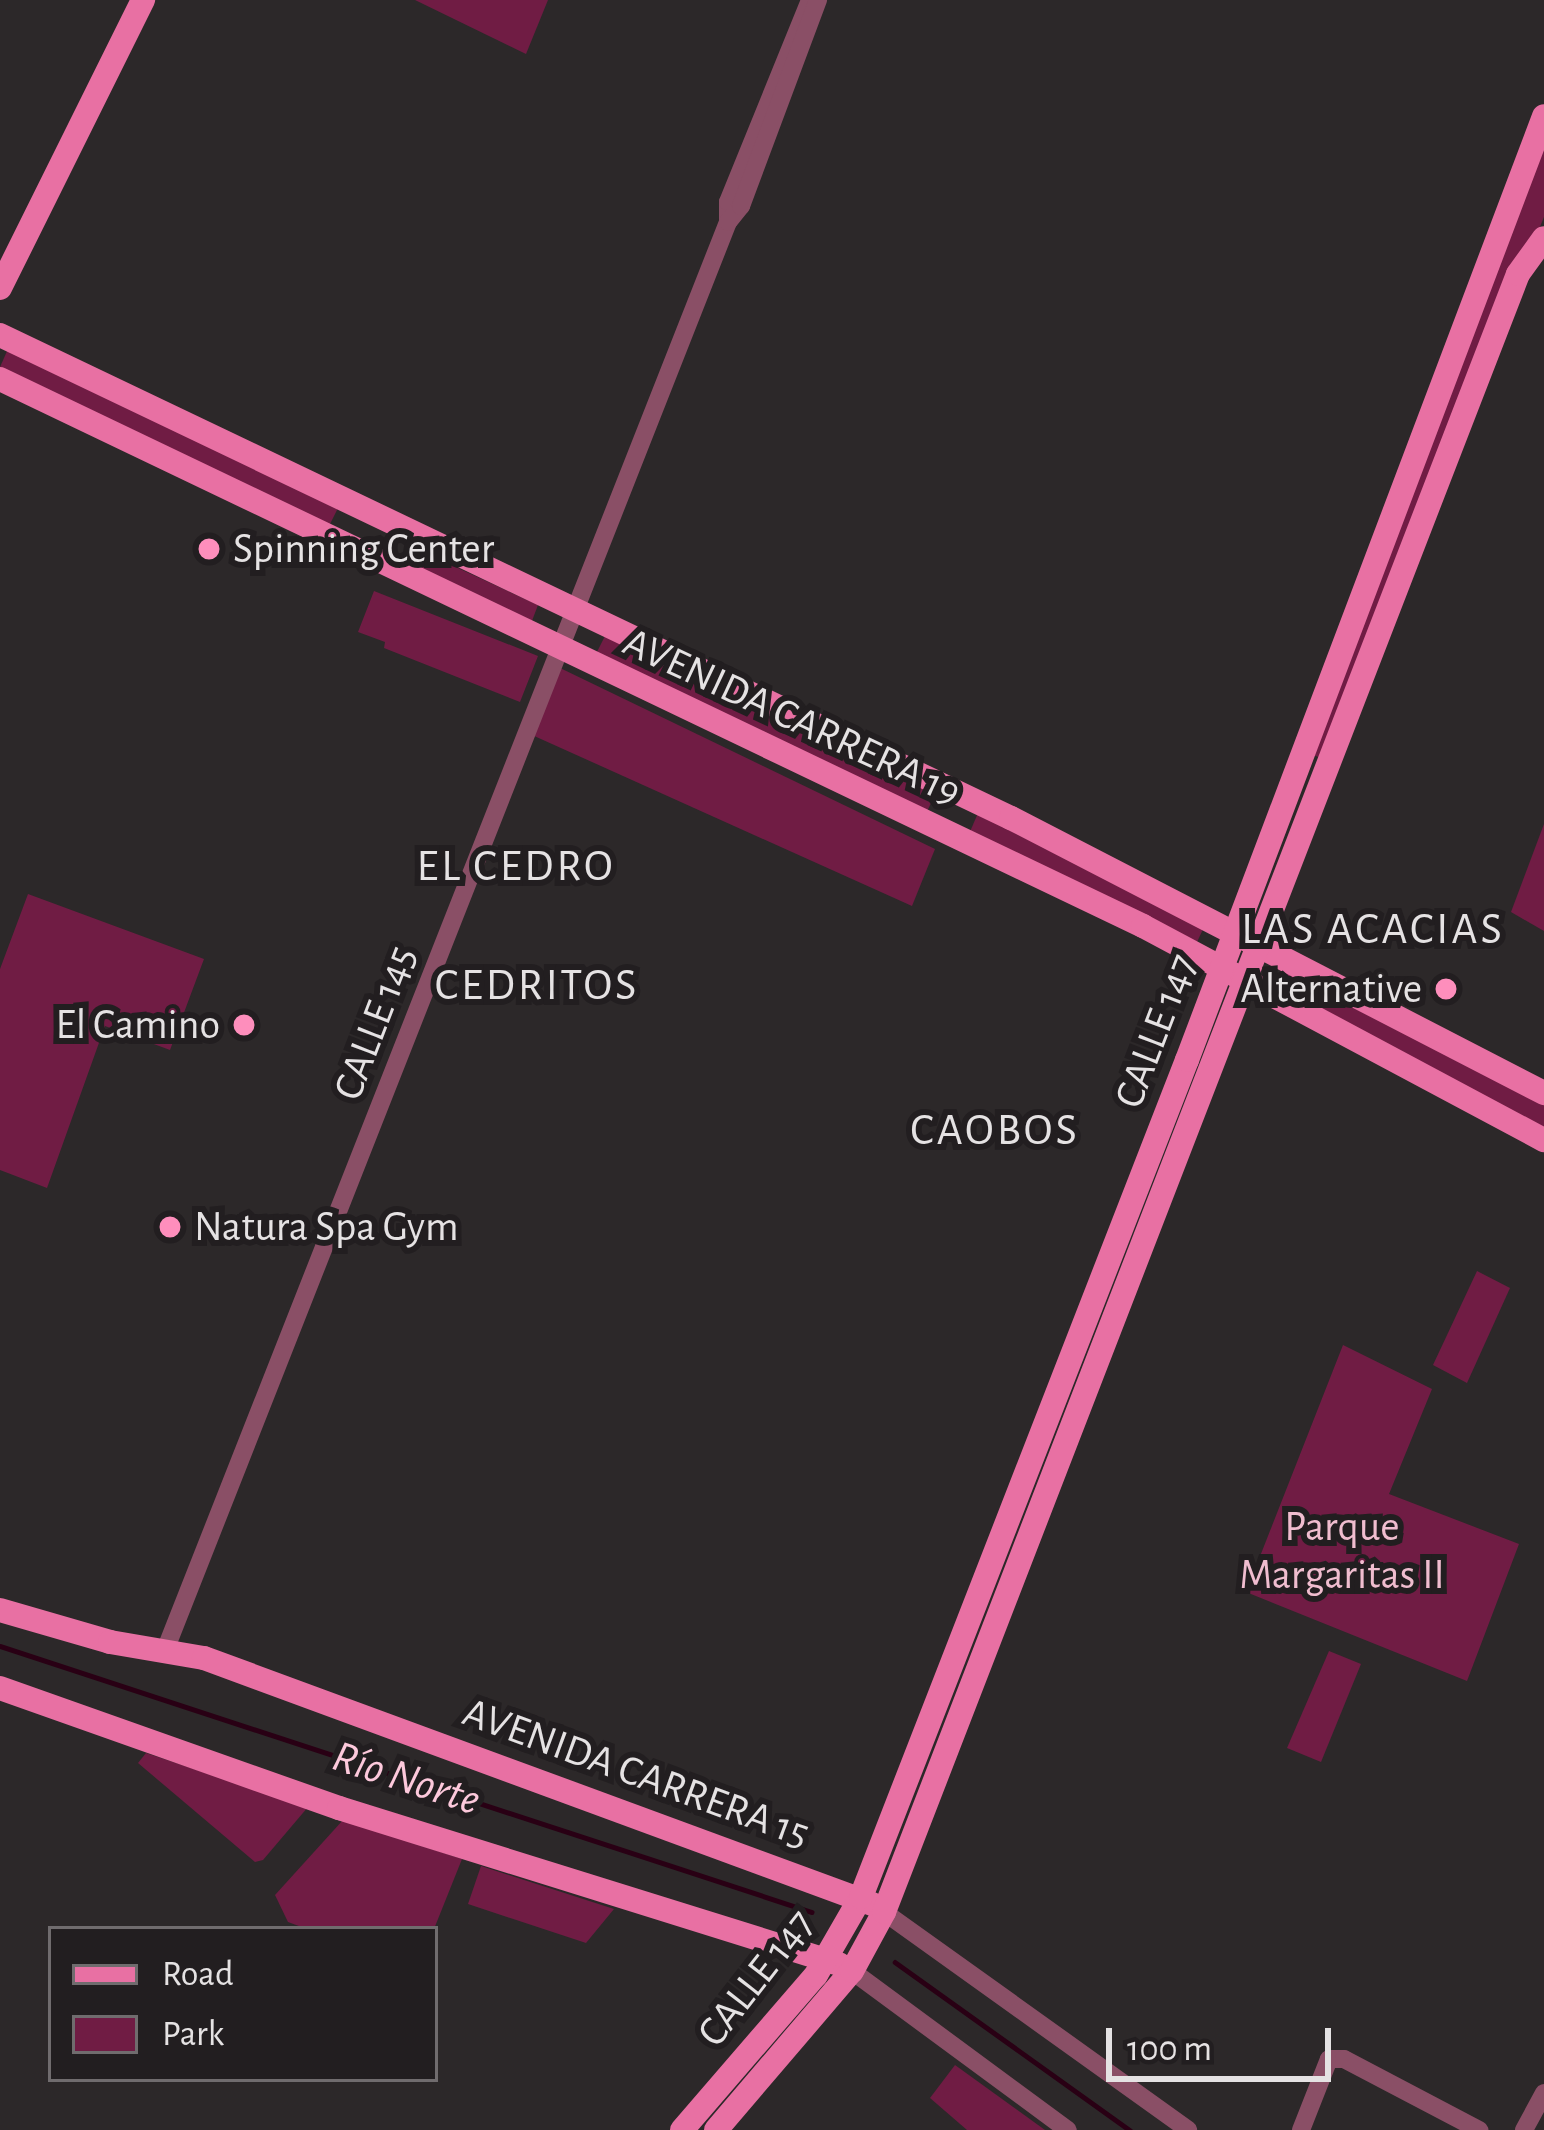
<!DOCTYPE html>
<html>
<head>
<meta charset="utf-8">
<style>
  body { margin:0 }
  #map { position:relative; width:1544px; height:2130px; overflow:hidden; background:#2c2829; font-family:"Alegreya Sans",sans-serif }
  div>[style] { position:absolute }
  .green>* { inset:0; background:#701c44 }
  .stream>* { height:4.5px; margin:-2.25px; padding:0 2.25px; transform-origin:2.25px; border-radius:2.25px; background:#290014 }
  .minor>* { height:18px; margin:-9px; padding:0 9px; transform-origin:9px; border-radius:9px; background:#8a4f66 }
  .major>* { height:24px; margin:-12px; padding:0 12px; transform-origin:12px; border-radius:12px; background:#e870a3 }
  .dots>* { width:33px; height:33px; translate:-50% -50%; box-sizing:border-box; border:6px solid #221e20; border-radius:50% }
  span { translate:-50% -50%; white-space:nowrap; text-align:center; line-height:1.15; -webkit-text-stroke:12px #221e20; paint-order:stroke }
  .poi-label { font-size:42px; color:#e5e2e3 }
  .left { translate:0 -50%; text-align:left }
  .right { translate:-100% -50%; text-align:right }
  .street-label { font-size:42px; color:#e5e2e3 }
  .park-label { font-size:42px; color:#f0bdcf }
  .neighbourhood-label { font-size:45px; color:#e5e2e3; letter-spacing:3px }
  .water-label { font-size:45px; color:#fdc9dc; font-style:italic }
  .legend { position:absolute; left:48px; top:1926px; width:390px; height:156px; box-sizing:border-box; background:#221e20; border:3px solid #706c6e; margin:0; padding:15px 21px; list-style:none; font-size:36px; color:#e5e2e3 }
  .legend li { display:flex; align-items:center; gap:24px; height:60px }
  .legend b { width:60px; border:3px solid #706c6e }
  .scale { position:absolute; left:1106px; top:2028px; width:225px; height:54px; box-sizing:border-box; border:6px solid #e5e2e3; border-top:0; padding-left:15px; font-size:36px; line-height:42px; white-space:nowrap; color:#e5e2e3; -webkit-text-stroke:9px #221e20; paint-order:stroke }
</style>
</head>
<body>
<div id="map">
  <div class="green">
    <i style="clip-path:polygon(415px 0,548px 0,526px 54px)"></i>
    <i style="clip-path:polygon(1544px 143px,1544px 217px,1322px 758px,1312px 755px)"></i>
    <i style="clip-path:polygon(8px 349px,339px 506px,329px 526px,0 367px)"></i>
    <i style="clip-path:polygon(410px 546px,538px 605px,530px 626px,400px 565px)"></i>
    <i style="clip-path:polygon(374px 591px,538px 656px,520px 702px,384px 648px,385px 642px,358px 632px)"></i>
    <i style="clip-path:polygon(605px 636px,935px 794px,926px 814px,596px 654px)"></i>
    <i style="clip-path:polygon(558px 667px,935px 849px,912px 906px,532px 735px)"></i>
    <i style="clip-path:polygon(978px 813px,1205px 925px,1197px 942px,969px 834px)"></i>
    <i style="clip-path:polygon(1544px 824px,1544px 931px,1511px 912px)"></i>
    <i style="clip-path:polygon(28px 894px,204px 959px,170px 1050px,105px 1026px,47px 1188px,0 1170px,0 969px)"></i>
    <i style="clip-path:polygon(1284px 969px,1544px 1103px,1544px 1129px,1275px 986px)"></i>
    <i style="clip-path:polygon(1477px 1271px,1510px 1288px,1467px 1383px,1433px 1365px)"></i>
    <i style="clip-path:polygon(1343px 1345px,1432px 1389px,1389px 1494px,1519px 1544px,1467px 1681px,1246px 1592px)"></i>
    <i style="clip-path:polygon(1329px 1651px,1361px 1664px,1321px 1762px,1287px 1748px)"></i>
    <i style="clip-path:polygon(146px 1753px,308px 1807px,263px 1860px,255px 1862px,138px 1763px)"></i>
    <i style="clip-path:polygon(343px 1820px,462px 1859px,434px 1929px,307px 1929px,288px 1922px,275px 1895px)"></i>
    <i style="clip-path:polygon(481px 1866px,614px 1909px,586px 1943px,468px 1904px)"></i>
    <i style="clip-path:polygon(955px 2065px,1045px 2130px,967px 2130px,930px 2098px)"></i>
  </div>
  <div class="stream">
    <i style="left:0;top:1646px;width:854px;rotate:18.14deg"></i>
    <i style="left:895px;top:1962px;width:289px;rotate:35.6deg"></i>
  </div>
  <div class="minor">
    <i style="left:728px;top:222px;width:20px;rotate:-90deg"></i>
    <i style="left:728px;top:202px;width:218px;rotate:-67.9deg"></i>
    <i style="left:166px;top:1648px;width:1533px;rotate:-68.49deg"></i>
    <i style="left:728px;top:222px;width:21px;rotate:-51deg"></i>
    <i style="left:741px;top:206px;width:220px;rotate:-69.5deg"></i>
    <i style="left:884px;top:1912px;width:374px;rotate:35.6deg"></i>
    <i style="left:852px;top:1971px;width:268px;rotate:36.4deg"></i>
    <i style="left:1301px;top:2130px;width:76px;rotate:-68.5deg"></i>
    <i style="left:1329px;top:2059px;width:15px"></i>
    <i style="left:1344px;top:2059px;width:153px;rotate:27.7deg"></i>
    <i style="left:1524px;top:2130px;width:42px;rotate:-61.6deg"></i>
  </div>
  <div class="major">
    <i style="left:0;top:288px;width:322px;rotate:-63.6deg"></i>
    <i style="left:0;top:335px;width:1120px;rotate:25.54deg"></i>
    <i style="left:1011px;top:818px;width:600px;rotate:27.29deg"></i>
    <i style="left:0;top:379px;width:1267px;rotate:25.57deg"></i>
    <i style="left:1143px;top:926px;width:455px;rotate:28.1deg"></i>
    <i style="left:0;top:1610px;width:115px;rotate:16.2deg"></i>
    <i style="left:110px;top:1642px;width:95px;rotate:9.7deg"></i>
    <i style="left:204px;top:1658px;width:712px;rotate:20.22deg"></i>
    <i style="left:0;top:1688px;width:360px;rotate:19.5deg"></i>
    <i style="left:339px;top:1808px;width:524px;rotate:17.33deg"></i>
    <i style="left:682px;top:2130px;width:205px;rotate:-49.2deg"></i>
    <i style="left:816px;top:1975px;width:90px;rotate:-60deg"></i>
    <i style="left:861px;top:1897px;width:898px;rotate:-68.72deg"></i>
    <i style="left:1187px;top:1060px;width:1009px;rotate:-69.28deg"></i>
    <i style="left:716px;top:2130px;width:209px;rotate:-49.5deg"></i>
    <i style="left:852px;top:1971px;width:67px;rotate:-61.5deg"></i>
    <i style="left:884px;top:1912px;width:1756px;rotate:-68.84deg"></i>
    <i style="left:1518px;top:274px;width:44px;rotate:-54.2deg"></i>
  </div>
  <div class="dots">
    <i style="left:209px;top:549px;background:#fe8ebc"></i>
    <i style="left:1446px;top:989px;background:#fe8ebc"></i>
    <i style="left:244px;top:1025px;background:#fe8ebc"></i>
    <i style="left:170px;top:1227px;background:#fe8ebc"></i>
  </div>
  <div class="poi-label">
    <span class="left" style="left:233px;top:549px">Spinning Center</span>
    <span class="right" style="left:1422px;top:989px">Alternative</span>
    <span class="right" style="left:220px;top:1025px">El Camino</span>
    <span class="left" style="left:194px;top:1227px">Natura Spa Gym</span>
  </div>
  <div class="street-label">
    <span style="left:792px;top:717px;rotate:25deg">AVENIDA CARRERA 19</span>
    <span style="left:375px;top:1023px;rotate:-69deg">CALLE 145</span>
    <span style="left:1156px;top:1031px;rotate:-69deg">CALLE 147</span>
    <span style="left:636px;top:1773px;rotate:20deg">AVENIDA CARRERA 15</span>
    <span style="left:756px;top:1978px;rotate:-52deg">CALLE 147</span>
  </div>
  <div class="park-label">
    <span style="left:1342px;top:1551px">Parque<br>Margaritas II</span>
  </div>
  <div class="neighbourhood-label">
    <span style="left:516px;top:867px">EL CEDRO</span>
    <span style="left:1373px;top:930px">LAS ACACIAS</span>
    <span style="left:537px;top:986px">CEDRITOS</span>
    <span style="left:995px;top:1131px">CAOBOS</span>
  </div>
  <div class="water-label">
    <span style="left:406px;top:1779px;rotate:18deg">Río Norte</span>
  </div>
  <ul class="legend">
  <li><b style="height:15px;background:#e870a3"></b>Road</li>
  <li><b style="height:33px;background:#701c44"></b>Park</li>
  </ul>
  <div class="scale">100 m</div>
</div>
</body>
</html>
